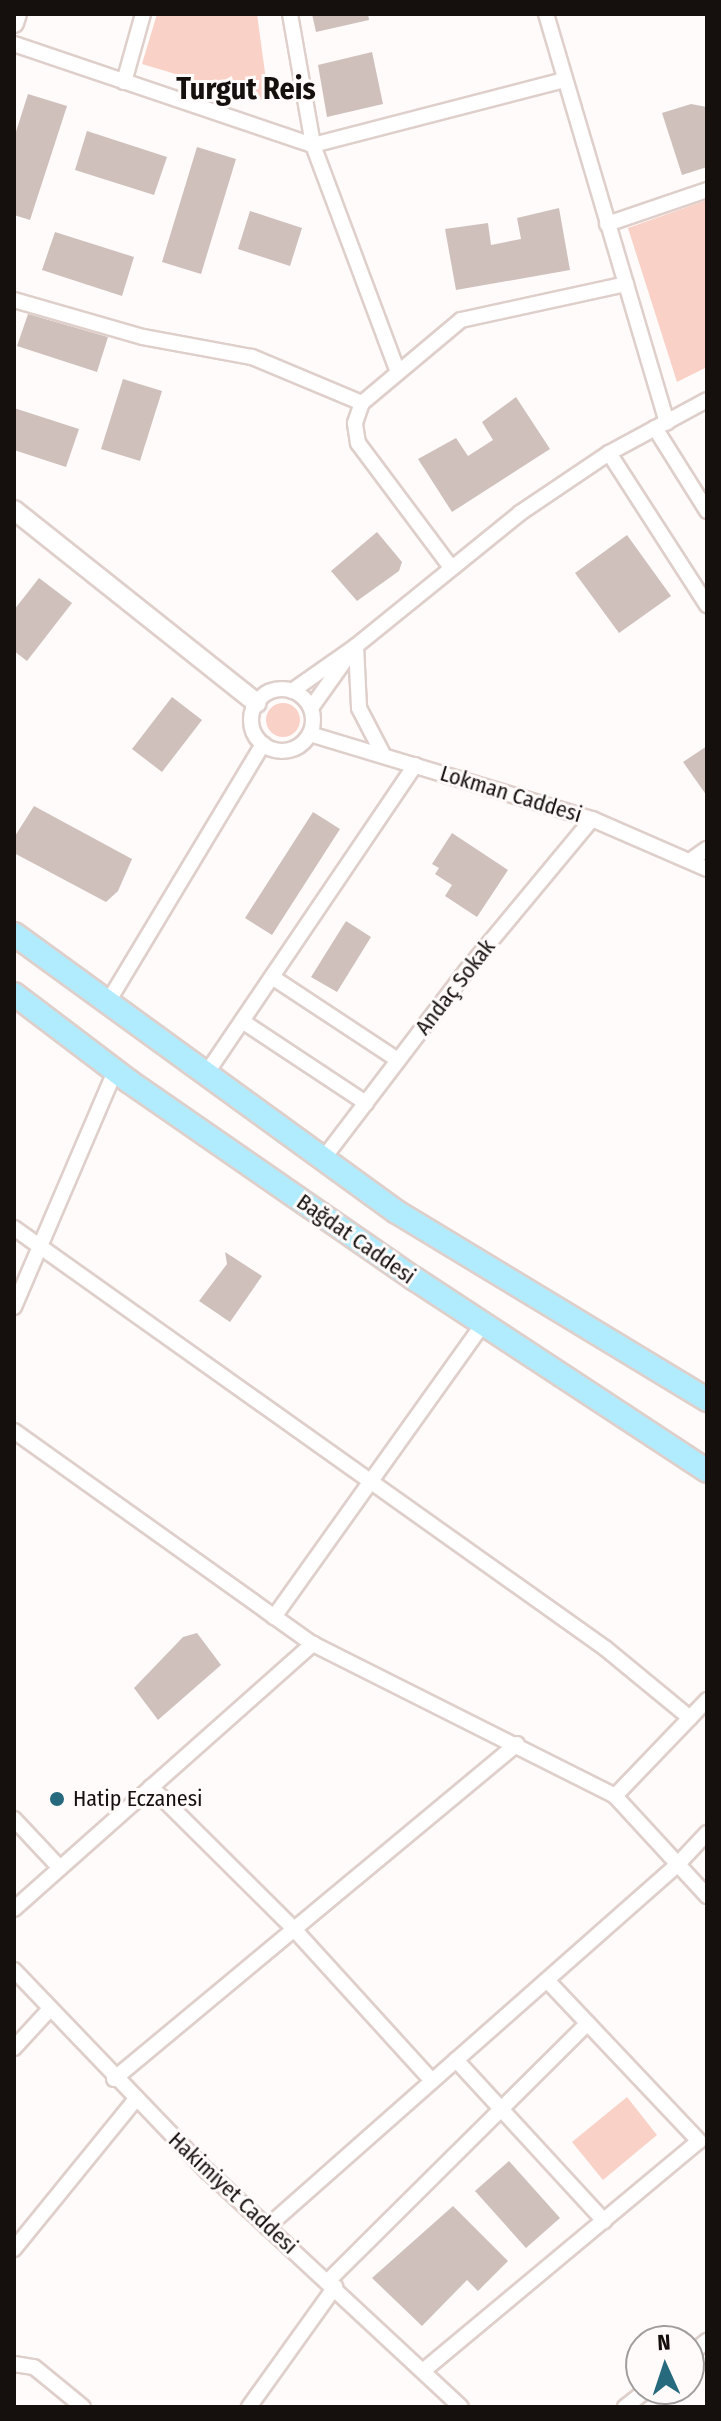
<!DOCTYPE html>
<html>
<head>
<meta charset="utf-8">
<style>
  body { margin:0 }
  #map { position:relative; width:721px; height:2421px; overflow:hidden; background:#fefbfa; font-family:"Fira Sans Condensed",sans-serif }
  div>[style] { position:absolute }
  .green>* { inset:0; background:#f9d1c7 }
  .round { border-radius:50% }
  .building>* { inset:0; background:#d0c0bc }
  .roads { filter:drop-shadow(2px 0 #dfcfcb) drop-shadow(-2px 0 #dfcfcb) drop-shadow(0 2px #dfcfcb) drop-shadow(0 -2px #dfcfcb) }
  .minor>* { height:14px; margin:-7px; padding:0 7px; transform-origin:7px; border-radius:7px; background:#fff }
  .minor>.ring { margin:-7px; padding:0; box-sizing:content-box; background:none; border:14px solid #fff; border-radius:50% }
  .tertiary>* { height:18px; margin:-9px; padding:0 9px; transform-origin:9px; border-radius:9px; background:#fff }
  .primary>* { height:22px; margin:-11px; padding:0 11px; transform-origin:11px; border-radius:11px; background:#b1ecfe }
  .dots>* { width:22px; height:22px; translate:-50% -50%; box-sizing:border-box; border:4px solid #fefbfa; border-radius:50% }
  span { translate:-50% -50%; white-space:nowrap; text-align:center; line-height:1.15; -webkit-text-stroke:6px #fefbfa; paint-order:stroke }
  .street-label { font-size:22px; color:#15100e }
  .poi-label { font-size:22px; color:#15100e }
  .left { translate:0 -50%; text-align:left }
  .district-label { font-size:30px; color:#15100e; font-weight:700 }
  .frame { position:absolute; inset:0; border:16px solid #15100e; pointer-events:none }
  .north { position:absolute; left:625px; top:2325px; width:80px; height:80px; box-sizing:border-box; background:#fefbfa; border:2px solid #a19d9c; border-radius:50%; rotate:357deg; font-size:22px; font-weight:700; line-height:32px; text-align:center; color:#15100e }
  .north::after { content:''; display:block; margin:auto; width:28px; height:36px; background:#286a7d; clip-path:polygon(50% 0,100% 100%,50% 72%,0 100%) }
</style>
</head>
<body>
<div id="map">
  <div class="green">
    <i style="clip-path:polygon(157px 14px,257px 14px,269px 102px,142px 64px)"></i>
    <i style="clip-path:polygon(707px 200px,707px 367px,677px 382px,628px 228px)"></i>
    <i class="round" style="left:266px;top:703px;width:34px;height:34px"></i>
    <i style="clip-path:polygon(627px 2097px,657px 2135px,603px 2180px,572px 2142px)"></i>
  </div>
  <div class="building">
    <i style="clip-path:polygon(312px 14px,368px 14px,369px 20px,316px 32px)"></i>
    <i style="clip-path:polygon(372px 52px,383px 104px,327px 117px,318px 65px)"></i>
    <i style="clip-path:polygon(28px 94px,67px 106px,30px 220px,14px 215px,14px 138px)"></i>
    <i style="clip-path:polygon(691px 104px,707px 107px,707px 167px,682px 175px,662px 113px)"></i>
    <i style="clip-path:polygon(87px 131px,167px 157px,154px 195px,75px 170px)"></i>
    <i style="clip-path:polygon(197px 147px,236px 159px,201px 274px,162px 262px)"></i>
    <i style="clip-path:polygon(559px 208px,570px 270px,456px 290px,445px 229px,488px 223px,491px 245px,521px 239px,517px 218px)"></i>
    <i style="clip-path:polygon(250px 211px,302px 228px,290px 266px,238px 249px)"></i>
    <i style="clip-path:polygon(55px 232px,134px 257px,122px 296px,42px 270px)"></i>
    <i style="clip-path:polygon(28px 314px,108px 337px,97px 372px,17px 346px)"></i>
    <i style="clip-path:polygon(123px 379px,162px 391px,140px 461px,101px 449px)"></i>
    <i style="clip-path:polygon(516px 397px,550px 449px,452px 512px,418px 459px,456px 438px,468px 456px,493px 440px,482px 422px)"></i>
    <i style="clip-path:polygon(14px 408px,79px 429px,66px 467px,14px 450px)"></i>
    <i style="clip-path:polygon(377px 532px,402px 562px,399px 571px,357px 601px,331px 571px)"></i>
    <i style="clip-path:polygon(627px 535px,671px 596px,619px 633px,575px 573px)"></i>
    <i style="clip-path:polygon(39px 578px,72px 603px,27px 661px,14px 651px,14px 610px)"></i>
    <i style="clip-path:polygon(172px 697px,202px 720px,162px 772px,132px 749px)"></i>
    <i style="clip-path:polygon(707px 746px,707px 796px,683px 762px)"></i>
    <i style="clip-path:polygon(34px 806px,132px 859px,118px 891px,106px 902px,14px 853px,15px 836px)"></i>
    <i style="clip-path:polygon(313px 812px,340px 829px,272px 935px,245px 918px)"></i>
    <i style="clip-path:polygon(452px 833px,508px 870px,477px 917px,445px 896px,452px 885px,435px 874px,439px 868px,432px 864px)"></i>
    <i style="clip-path:polygon(346px 921px,371px 937px,337px 992px,311px 977px)"></i>
    <i style="clip-path:polygon(225px 1252px,262px 1276px,230px 1322px,199px 1301px,227px 1264px)"></i>
    <i style="clip-path:polygon(197px 1633px,221px 1665px,158px 1720px,134px 1688px,183px 1637px)"></i>
    <i style="clip-path:polygon(509px 2161px,560px 2218px,526px 2248px,475px 2191px)"></i>
    <i style="clip-path:polygon(453px 2206px,508px 2261px,478px 2291px,467px 2280px,422px 2326px,372px 2278px)"></i>
  </div>
  <div class="roads">
    <div class="minor">
      <i style="left:290px;top:14px;width:133px;rotate:80deg"></i>
      <i style="left:313px;top:145px;width:242px;rotate:69.5deg"></i>
      <i style="left:546px;top:14px;width:426px;rotate:73.5deg"></i>
      <i style="left:14px;top:44px;width:316px;rotate:18.7deg"></i>
      <i style="left:313px;top:145px;width:260px;rotate:-14.5deg"></i>
      <i style="left:124px;top:82px;width:71px;rotate:-74.4deg"></i>
      <i style="left:607px;top:224px;width:106px;rotate:-18.8deg"></i>
      <i style="left:14px;top:300px;width:134px;rotate:16deg"></i>
      <i style="left:143px;top:337px;width:111px;rotate:10.4deg"></i>
      <i style="left:252px;top:357px;width:119px;rotate:22.7deg"></i>
      <i style="left:655px;top:428px;width:98px;rotate:57.9deg"></i>
      <i style="left:609px;top:453px;width:181px;rotate:57.2deg"></i>
      <i style="left:450px;top:566px;width:154px;rotate:-126.8deg"></i>
      <i style="left:358px;top:443px;width:20px;rotate:-99deg"></i>
      <i style="left:355px;top:423px;width:21px;rotate:-71deg"></i>
      <i style="left:362px;top:403px;width:129px;rotate:-40deg"></i>
      <i style="left:461px;top:320px;width:169px;rotate:-12.3deg"></i>
      <i style="left:356px;top:646px;width:62px;rotate:87.2deg"></i>
      <i style="left:359px;top:708px;width:54px;rotate:62.5deg"></i>
      <i class="ring" style="left:251px;top:689px;width:48px;height:48px"></i>
      <i style="left:292px;top:691px;width:78px;rotate:-35.1deg"></i>
      <i style="left:356px;top:646px;width:211px;rotate:-39deg"></i>
      <i style="left:520px;top:513px;width:107px;rotate:-34deg"></i>
      <i style="left:609px;top:453px;width:111px;rotate:-28.4deg"></i>
      <i style="left:311px;top:708px;width:64px;rotate:-54.6deg"></i>
      <i style="left:310px;top:734px;width:295px;rotate:16.8deg"></i>
      <i style="left:592px;top:819px;width:125px;rotate:23.5deg"></i>
      <i style="left:691px;top:860px;width:19px;rotate:-35deg"></i>
      <i style="left:272px;top:977px;width:151px;rotate:33.4deg"></i>
      <i style="left:108px;top:1002px;width:301px;rotate:-59deg"></i>
      <i style="left:242px;top:1021px;width:149px;rotate:33.5deg"></i>
      <i style="left:206px;top:1074px;width:373px;rotate:-55.9deg"></i>
      <i style="left:323px;top:1159px;width:236px;rotate:-52.7deg"></i>
      <i style="left:466px;top:971px;width:197px;rotate:-50.3deg"></i>
      <i style="left:14px;top:1228px;width:725px;rotate:35.4deg"></i>
      <i style="left:605px;top:1648px;width:110px;rotate:39.5deg"></i>
      <i style="left:14px;top:1307px;width:257px;rotate:-66.8deg"></i>
      <i style="left:14px;top:1431px;width:367px;rotate:35.5deg"></i>
      <i style="left:313px;top:1644px;width:338px;rotate:26.7deg"></i>
      <i style="left:615px;top:1796px;width:136px;rotate:47.4deg"></i>
      <i style="left:274px;top:1617px;width:359px;rotate:-54.5deg"></i>
      <i style="left:151px;top:1787px;width:199px;rotate:44.8deg"></i>
      <i style="left:292px;top:1927px;width:208px;rotate:47.7deg"></i>
      <i style="left:615px;top:1796px;width:133px;rotate:-46.2deg"></i>
      <i style="left:14px;top:1819px;width:67px;rotate:46.8deg"></i>
      <i style="left:14px;top:1909px;width:400px;rotate:-41.6deg"></i>
      <i style="left:14px;top:1970px;width:280px;rotate:46.2deg"></i>
      <i style="left:208px;top:2172px;width:345px;rotate:42.9deg"></i>
      <i style="left:14px;top:2048px;width:52px;rotate:-47.4deg"></i>
      <i style="left:456px;top:2060px;width:219px;rotate:47.4deg"></i>
      <i style="left:114px;top:2079px;width:524px;rotate:-39.74deg"></i>
      <i style="left:267px;top:2227px;width:547px;rotate:-41.44deg"></i>
      <i style="left:677px;top:1865px;width:44px;rotate:-46.8deg"></i>
      <i style="left:14px;top:2249px;width:192px;rotate:-50.9deg"></i>
      <i style="left:328px;top:2281px;width:366px;rotate:-44.8deg"></i>
      <i style="left:689px;top:2355px;width:23px;rotate:-38deg"></i>
      <i style="left:14px;top:2364px;width:20px;rotate:9deg"></i>
      <i style="left:34px;top:2367px;width:63px;rotate:39.2deg"></i>
      <i style="left:423px;top:2371px;width:359px;rotate:-39.8deg"></i>
      <i style="left:699px;top:2141px;width:221px;rotate:-133.4deg"></i>
      <i style="left:249px;top:2407px;width:148px;rotate:-54.4deg"></i>
      <i style="left:625px;top:2407px;width:29px;rotate:-38deg"></i>
    </div>
    <div class="tertiary">
      <i style="left:14px;top:23px;width:9px;rotate:-72deg"></i>
      <i style="left:14px;top:510px;width:310px;rotate:38.5deg"></i>
    </div>
    <div class="primary">
      <i style="left:14px;top:934px;width:473px;rotate:36deg"></i>
      <i style="left:397px;top:1212px;width:363px;rotate:31.2deg"></i>
      <i style="left:14px;top:994px;width:146px;rotate:37.2deg"></i>
      <i style="left:130px;top:1082px;width:346px;rotate:34.7deg"></i>
      <i style="left:415px;top:1279px;width:349px;rotate:33.3deg"></i>
    </div>
  </div>
  <div class="dots">
    <i style="left:57px;top:1799px;background:#286a7d"></i>
  </div>
  <div class="street-label">
    <span style="left:511px;top:794px;rotate:17deg">Lokman Caddesi</span>
    <span style="left:455px;top:987px;rotate:-52deg">Andaç Sokak</span>
    <span style="left:356px;top:1239px;rotate:35deg">Bağdat Caddesi</span>
    <span style="left:233px;top:2193px;rotate:43deg">Hakimiyet Caddesi</span>
  </div>
  <div class="poi-label">
    <span class="left" style="left:73px;top:1799px">Hatip Eczanesi</span>
  </div>
  <div class="district-label">
    <span style="left:246px;top:89px">Turgut Reis</span>
  </div>
  <div class="frame"></div>
  <div class="north">N</div>
</div>
</body>
</html>
